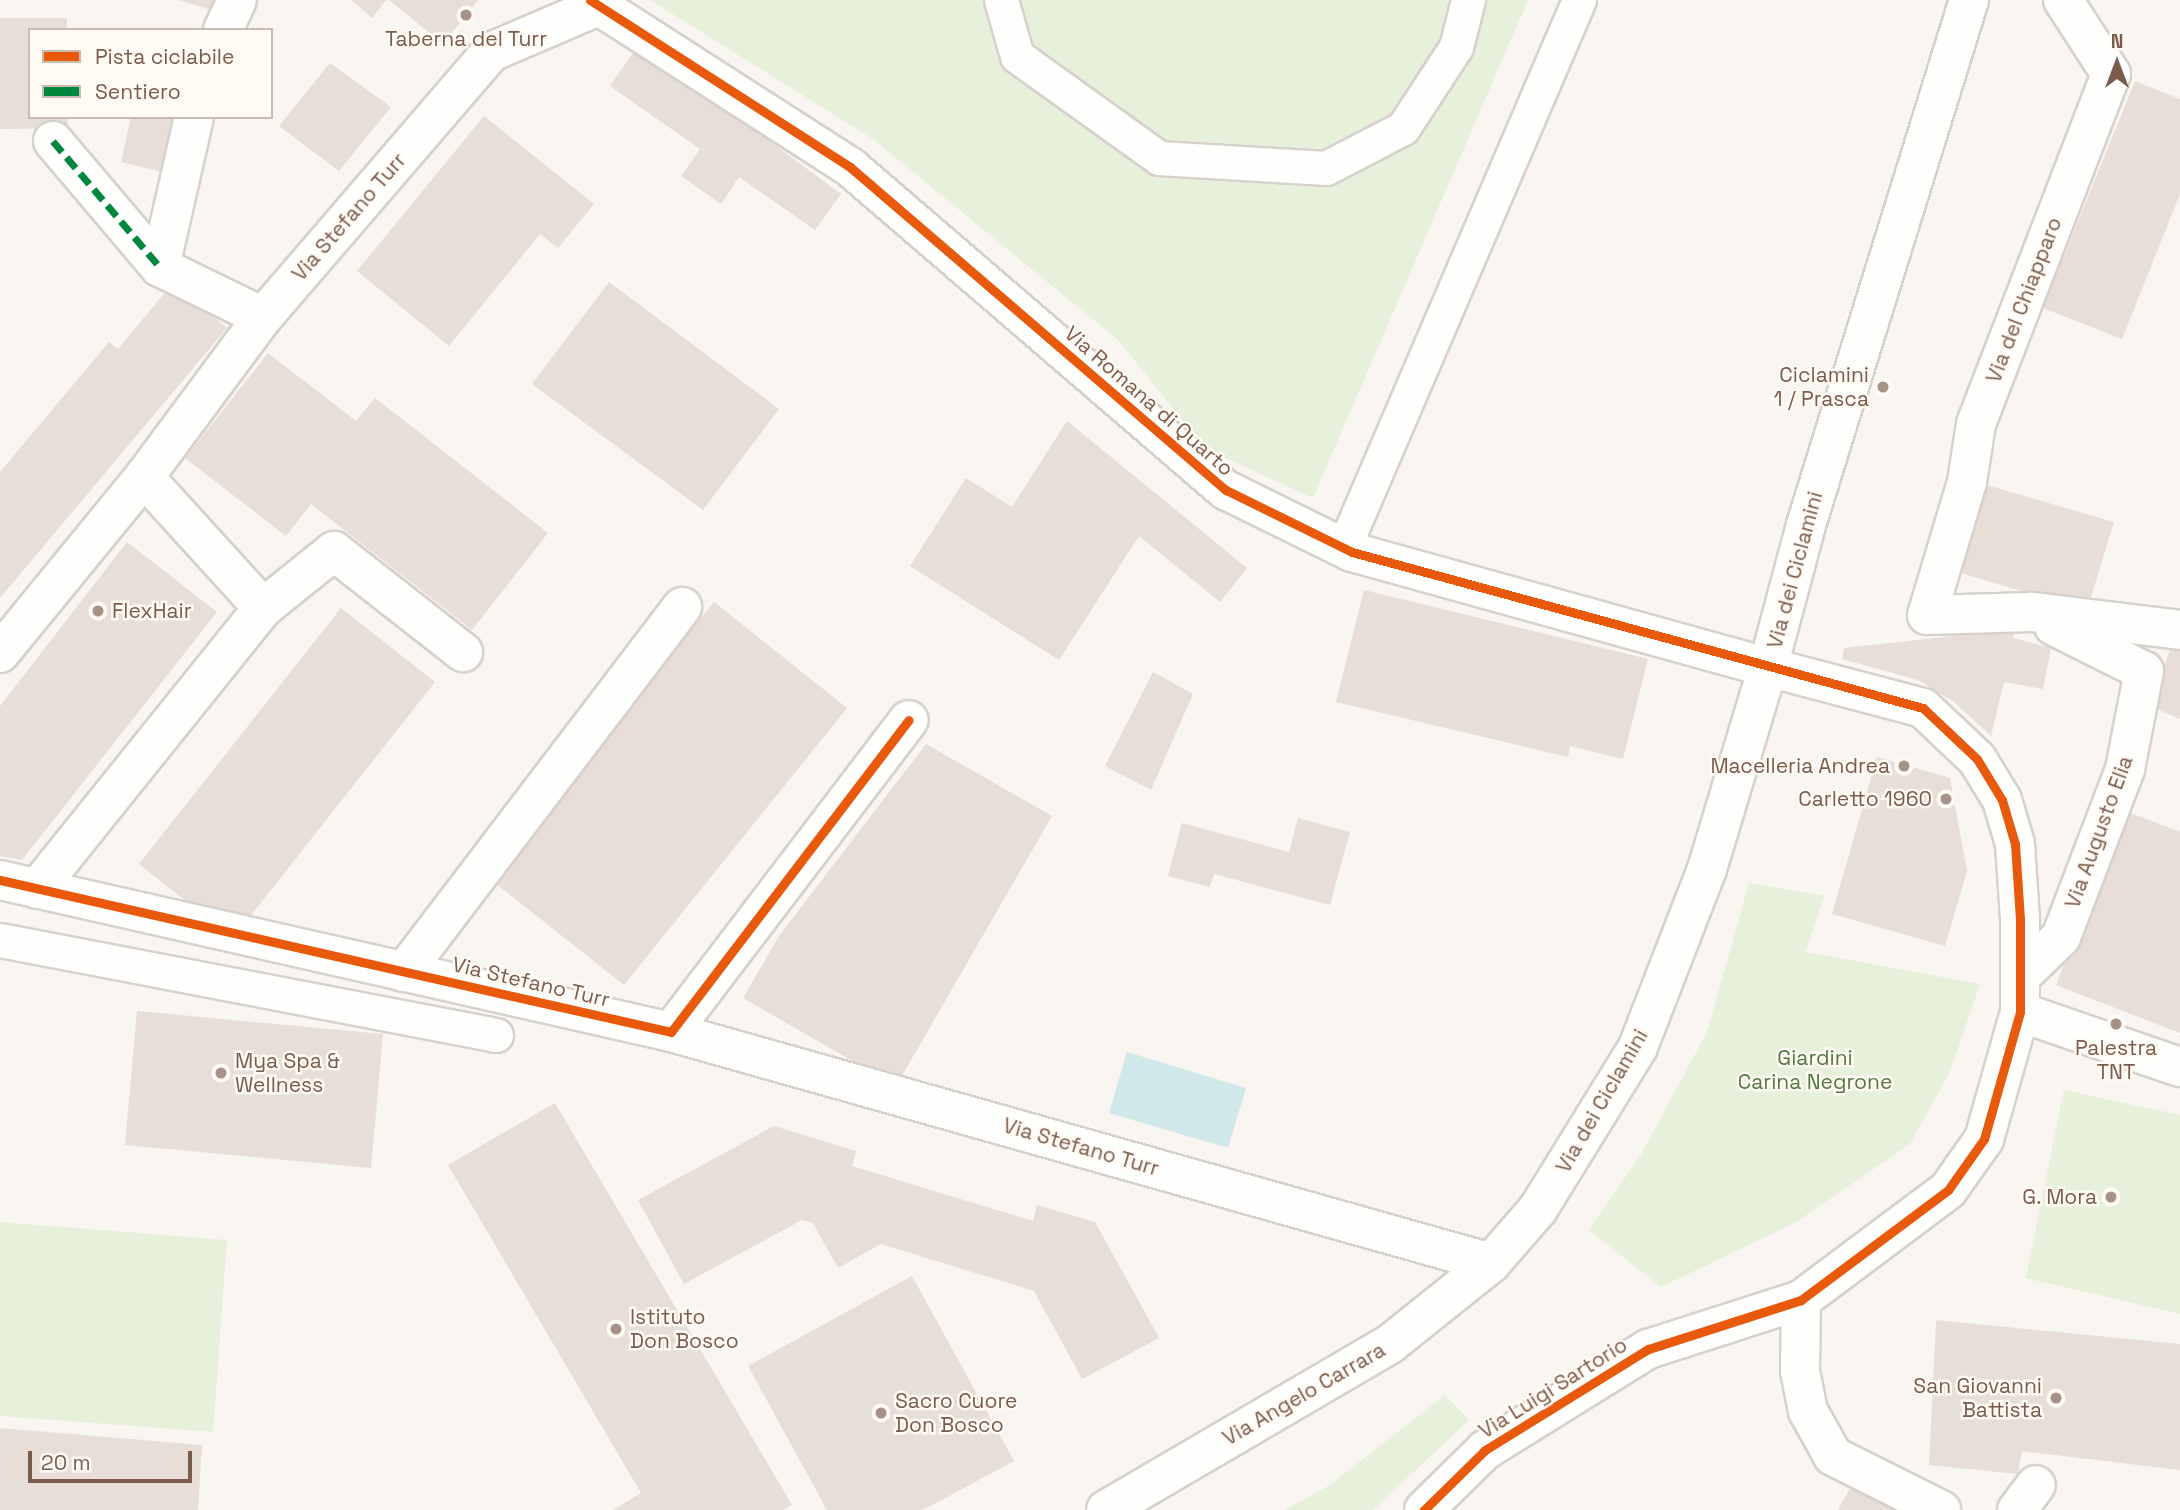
<!DOCTYPE html>
<html>
<head>
<meta charset="utf-8">
<style>
  body { margin:0 }
  #map { position:relative; width:2180px; height:1510px; overflow:hidden; background:#f9f5f0; font-family:"Space Grotesk",sans-serif }
  div>[style] { position:absolute }
  .green>* { inset:0; background:#e7f0db }
  .water>* { inset:0; background:#d0e8ea }
  .building>* { inset:0; background:#e6ded7 }
  .roads { filter:drop-shadow(2px 0 #d7d1cb) drop-shadow(-2px 0 #d7d1cb) drop-shadow(0 2px #d7d1cb) drop-shadow(0 -2px #d7d1cb) }
  .service>* { height:33px; margin:-16.5px; padding:0 16.5px; transform-origin:16.5px; border-radius:16.5px; background:#fefefd }
  .pedestrian>* { height:38px; margin:-19px; padding:0 19px; transform-origin:19px; border-radius:19px; background:#fefefd }
  .minor>* { height:38px; margin:-19px; padding:0 19px; transform-origin:19px; border-radius:19px; background:#fefefd }
  .tertiary>* { height:38px; margin:-19px; padding:0 19px; transform-origin:19px; border-radius:19px; background:#fefefd }
  .quiet>* { height:7px; margin-top:-3.5px; transform-origin:0; background:repeating-linear-gradient(90deg,#00873e 0 14px,transparent 0 21px) }
  .cycleway>* { height:9px; margin:-4.5px; padding:0 4.5px; transform-origin:4.5px; border-radius:4.5px; background:#e8590c }
  .dots>* { width:19px; height:19px; translate:-50% -50%; box-sizing:border-box; border:4px solid #fffaf3; border-radius:50% }
  span { translate:-50% -50%; white-space:nowrap; text-align:center; line-height:1.15; -webkit-text-stroke:5px #fffaf3; paint-order:stroke }
  .poi-label { font-size:21px; color:#7a5c4d }
  .right { translate:-100% -50%; text-align:right }
  .left { translate:0 -50%; text-align:left }
  .street-label { font-size:21px; color:#7a5c4d }
  .park-label { font-size:21px; color:#537a41 }
  .legend { position:absolute; left:28px; top:28px; width:245px; height:91px; box-sizing:border-box; background:#fffaf3; border:2px solid #cabbb1; margin:0; padding:9px 12px; list-style:none; font-size:21px; color:#7a5c4d }
  .legend li { display:flex; align-items:center; gap:14px; height:35px }
  .legend b { width:35px; border:2px solid #cabbb1 }
  .north { position:absolute; left:2082px; top:28px; width:70px; height:70px; -webkit-text-stroke:5px #fffaf3; paint-order:stroke; rotate:0deg; font-size:19px; font-weight:700; line-height:28px; text-align:center; color:#7a5c4d }
  .north::after { content:''; display:block; margin:auto; width:24px; height:32px; background:#7a5c4d; clip-path:polygon(50% 0,100% 100%,50% 72%,0 100%) }
  .scale { position:absolute; left:28px; top:1451px; width:164px; height:32px; box-sizing:border-box; border:4px solid #7a5c4d; border-top:0; padding-left:9px; font-size:21px; line-height:24px; white-space:nowrap; color:#7a5c4d; -webkit-text-stroke:5px #fffaf3; paint-order:stroke }
</style>
</head>
<body>
<div id="map">
  <div class="green">
    <i style="clip-path:polygon(650px 0,1528px 0,1313px 498px,1206px 449px,1118px 340px,873px 139px)"></i>
    <i style="clip-path:polygon(1749px 883px,1824px 896px,1806px 952px,1980px 984px,1950px 1072px,1910px 1144px,1796px 1222px,1661px 1287px,1589px 1230px,1642px 1153px,1707px 1032px)"></i>
    <i style="clip-path:polygon(2064px 1090px,2180px 1115px,2180px 1314px,2026px 1278px)"></i>
    <i style="clip-path:polygon(0 1222px,227px 1240px,213px 1432px,0 1416px)"></i>
    <i style="clip-path:polygon(1445px 1395px,1469px 1420px,1373px 1510px,1285px 1510px,1330px 1485px)"></i>
  </div>
  <div class="water">
    <i style="clip-path:polygon(1127px 1052px,1246px 1088px,1228px 1148px,1109px 1113px)"></i>
  </div>
  <div class="building">
    <i style="clip-path:polygon(178px 0,220px 0,215px 11px)"></i>
    <i style="clip-path:polygon(351px 0,386px 0,372px 18px)"></i>
    <i style="clip-path:polygon(389px 0,478px 0,443px 44px)"></i>
    <i style="clip-path:polygon(0 18px,67px 18px,67px 30px,30px 30px,30px 117px,68px 117px,68px 128px,0 129px)"></i>
    <i style="clip-path:polygon(635px 50px,725px 108px,841px 194px,815px 230px,739px 177px,721px 204px,681px 176px,700px 149px,610px 86px)"></i>
    <i style="clip-path:polygon(330px 63px,391px 107px,339px 171px,279px 126px)"></i>
    <i style="clip-path:polygon(2135px 81px,2180px 99px,2180px 194px,2122px 339px,2043px 308px)"></i>
    <i style="clip-path:polygon(484px 116px,594px 204px,558px 248px,540px 234px,449px 346px,357px 271px)"></i>
    <i style="clip-path:polygon(131px 117px,174px 117px,162px 172px,121px 162px)"></i>
    <i style="clip-path:polygon(609px 282px,779px 409px,703px 510px,532px 384px)"></i>
    <i style="clip-path:polygon(173px 283px,227px 328px,0 598px,0 472px,109px 342px,118px 349px)"></i>
    <i style="clip-path:polygon(268px 353px,356px 421px,375px 398px,548px 533px,472px 630px,311px 504px,286px 536px,185px 458px)"></i>
    <i style="clip-path:polygon(1067px 421px,1247px 568px,1220px 602px,1139px 536px,1059px 660px,910px 566px,966px 478px,1012px 507px)"></i>
    <i style="clip-path:polygon(1983px 484px,2114px 522px,2087px 610px,1957px 572px)"></i>
    <i style="clip-path:polygon(127px 542px,217px 612px,22px 860px,0 856px,0 706px)"></i>
    <i style="clip-path:polygon(1364px 590px,1648px 659px,1623px 759px,1570px 746px,1568px 757px,1336px 702px)"></i>
    <i style="clip-path:polygon(714px 602px,847px 708px,624px 985px,490px 879px)"></i>
    <i style="clip-path:polygon(341px 608px,435px 682px,248px 919px,191px 905px,139px 864px)"></i>
    <i style="clip-path:polygon(2016px 629px,2013px 638px,2051px 648px,2043px 689px,2004px 682px,1991px 736px,1954px 702px,1918px 680px,1842px 659px,1844px 648px)"></i>
    <i style="clip-path:polygon(2173px 639px,2180px 641px,2180px 719px,2152px 707px)"></i>
    <i style="clip-path:polygon(1153px 672px,1193px 694px,1151px 790px,1105px 766px)"></i>
    <i style="clip-path:polygon(926px 744px,1052px 816px,896px 1086px,743px 998px,779px 936px)"></i>
    <i style="clip-path:polygon(1877px 757px,1950px 778px,1967px 871px,1945px 946px,1832px 914px)"></i>
    <i style="clip-path:polygon(2123px 810px,2180px 832px,2180px 1033px,2056px 985px)"></i>
    <i style="clip-path:polygon(1298px 818px,1350px 832px,1330px 905px,1214px 874px,1210px 887px,1168px 876px,1182px 823px,1289px 852px)"></i>
    <i style="clip-path:polygon(137px 1011px,383px 1034px,371px 1168px,125px 1145px)"></i>
    <i style="clip-path:polygon(555px 1103px,792px 1505px,784px 1510px,613px 1510px,641px 1493px,448px 1165px)"></i>
    <i style="clip-path:polygon(774px 1126px,856px 1151px,852px 1166px,1033px 1221px,1037px 1205px,1095px 1222px,1159px 1338px,1082px 1379px,1034px 1291px,881px 1244px,838px 1268px,813px 1223px,802px 1220px,684px 1284px,638px 1200px)"></i>
    <i style="clip-path:polygon(912px 1276px,1014px 1461px,923px 1510px,827px 1510px,748px 1366px)"></i>
    <i style="clip-path:polygon(1936px 1320px,2180px 1344px,2180px 1470px,2022px 1451px,2018px 1474px,1929px 1465px)"></i>
    <i style="clip-path:polygon(0 1428px,202px 1445px,198px 1510px,0 1510px)"></i>
    <i style="clip-path:polygon(1856px 1477px,1902px 1510px,1838px 1510px)"></i>
  </div>
  <div class="roads">
    <div class="service">
      <i style="left:1001px;top:0;width:58px;rotate:74.1deg"></i>
      <i style="left:1017px;top:56px;width:175px;rotate:35.7deg"></i>
      <i style="left:1159px;top:158px;width:167px;rotate:3.4deg"></i>
      <i style="left:1326px;top:168px;width:87px;rotate:-27.5deg"></i>
      <i style="left:1403px;top:128px;width:97px;rotate:-56.8deg"></i>
      <i style="left:1456px;top:47px;width:49px;rotate:-75.7deg"></i>
      <i style="left:1343px;top:549px;width:598px;rotate:-66.74deg"></i>
      <i style="left:0;top:940px;width:505px;rotate:10.84deg"></i>
    </div>
    <div class="pedestrian">
      <i style="left:53px;top:141px;width:165px;rotate:49.7deg"></i>
    </div>
    <div class="minor">
      <i style="left:590px;top:0;width:309px;rotate:32.7deg"></i>
      <i style="left:850px;top:167px;width:496px;rotate:40.7deg"></i>
      <i style="left:1226px;top:490px;width:140px;rotate:26.2deg"></i>
      <i style="left:1352px;top:552px;width:432px;rotate:15.5deg"></i>
      <i style="left:1768px;top:667px;width:147px;rotate:-75deg"></i>
      <i style="left:1806px;top:525px;width:550px;rotate:-72.75deg"></i>
      <i style="left:2063px;top:0;width:88px;rotate:57deg"></i>
      <i style="left:2111px;top:74px;width:375px;rotate:111.1deg"></i>
      <i style="left:1976px;top:424px;width:59px;rotate:98.8deg"></i>
      <i style="left:1967px;top:482px;width:139px;rotate:106.7deg"></i>
      <i style="left:1927px;top:615px;width:105px;rotate:-1.6deg"></i>
      <i style="left:2032px;top:612px;width:149px;rotate:6.9deg"></i>
      <i style="left:223px;top:30px;width:33px;rotate:-65deg"></i>
      <i style="left:194px;top:117px;width:154px;rotate:102.8deg"></i>
      <i style="left:160px;top:267px;width:114px;rotate:25.9deg"></i>
      <i style="left:144px;top:477px;width:177px;rotate:47.7deg"></i>
      <i style="left:263px;top:608px;width:91px;rotate:-38.8deg"></i>
      <i style="left:334px;top:551px;width:164px;rotate:38.1deg"></i>
      <i style="left:0;top:653px;width:227px;rotate:-50.7deg"></i>
      <i style="left:144px;top:477px;width:199px;rotate:-53.4deg"></i>
      <i style="left:263px;top:317px;width:350px;rotate:-49.3deg"></i>
      <i style="left:491px;top:52px;width:114px;rotate:-23.2deg"></i>
      <i style="left:0;top:880px;width:688px;rotate:12.76deg"></i>
      <i style="left:671px;top:1032px;width:392px;rotate:-52.7deg"></i>
      <i style="left:37px;top:889px;width:361px;rotate:-51.2deg"></i>
      <i style="left:404px;top:972px;width:459px;rotate:-52.7deg"></i>
      <i style="left:2020px;top:977px;width:57px;rotate:-44.3deg"></i>
      <i style="left:2061px;top:937px;width:180px;rotate:-69.1deg"></i>
      <i style="left:2125px;top:769px;width:100px;rotate:-79deg"></i>
      <i style="left:2144px;top:671px;width:101px;rotate:-153.4deg"></i>
      <i style="left:2020px;top:1012px;width:169px;rotate:19deg"></i>
      <i style="left:671px;top:1032px;width:852px;rotate:15.73deg"></i>
      <i style="left:1424px;top:1510px;width:86px;rotate:-44.5deg"></i>
      <i style="left:1485px;top:1450px;width:192px;rotate:-31.8deg"></i>
      <i style="left:1648px;top:1349px;width:161px;rotate:-17.8deg"></i>
      <i style="left:2017px;top:1510px;width:31px;rotate:-53deg"></i>
    </div>
    <div class="tertiary">
      <i style="left:1106px;top:1510px;width:329px;rotate:-30.3deg"></i>
      <i style="left:1390px;top:1344px;width:129px;rotate:-38.7deg"></i>
      <i style="left:1491px;top:1263px;width:72px;rotate:-49deg"></i>
      <i style="left:1538px;top:1209px;width:190px;rotate:-58.3deg"></i>
      <i style="left:1638px;top:1047px;width:191px;rotate:-68.8deg"></i>
      <i style="left:1707px;top:869px;width:211px;rotate:-73.2deg"></i>
      <i style="left:1768px;top:667px;width:160px;rotate:14.8deg"></i>
      <i style="left:1923px;top:708px;width:74px;rotate:43.4deg"></i>
      <i style="left:1977px;top:759px;width:48px;rotate:58.6deg"></i>
      <i style="left:2002px;top:800px;width:46px;rotate:73.5deg"></i>
      <i style="left:2015px;top:844px;width:75px;rotate:86.2deg"></i>
      <i style="left:2020px;top:919px;width:93px;rotate:90deg"></i>
      <i style="left:2020px;top:1012px;width:132px;rotate:105.8deg"></i>
      <i style="left:1984px;top:1139px;width:62px;rotate:125.2deg"></i>
      <i style="left:1948px;top:1190px;width:184px;rotate:143.2deg"></i>
      <i style="left:1801px;top:1300px;width:71px;rotate:90.8deg"></i>
      <i style="left:1800px;top:1371px;width:41px;rotate:78.7deg"></i>
      <i style="left:1808px;top:1411px;width:51px;rotate:60.9deg"></i>
      <i style="left:1833px;top:1456px;width:121px;rotate:26.6deg"></i>
    </div>
  </div>
  <div class="quiet">
    <i style="left:53px;top:141px;width:165px;rotate:49.7deg"></i>
  </div>
  <div class="cycleway">
    <i style="left:590px;top:0;width:309px;rotate:32.7deg"></i>
    <i style="left:850px;top:167px;width:496px;rotate:40.7deg"></i>
    <i style="left:1226px;top:490px;width:140px;rotate:26.2deg"></i>
    <i style="left:1352px;top:552px;width:592px;rotate:15.28deg"></i>
    <i style="left:1923px;top:708px;width:74px;rotate:43.4deg"></i>
    <i style="left:1977px;top:759px;width:48px;rotate:58.6deg"></i>
    <i style="left:2002px;top:800px;width:46px;rotate:73.5deg"></i>
    <i style="left:2015px;top:844px;width:75px;rotate:86.2deg"></i>
    <i style="left:2020px;top:919px;width:93px;rotate:90deg"></i>
    <i style="left:2020px;top:1012px;width:132px;rotate:105.8deg"></i>
    <i style="left:1984px;top:1139px;width:62px;rotate:125.2deg"></i>
    <i style="left:1948px;top:1190px;width:184px;rotate:143.2deg"></i>
    <i style="left:1801px;top:1300px;width:161px;rotate:162.2deg"></i>
    <i style="left:1648px;top:1349px;width:192px;rotate:148.2deg"></i>
    <i style="left:1485px;top:1450px;width:86px;rotate:135.5deg"></i>
    <i style="left:0;top:880px;width:688px;rotate:12.76deg"></i>
    <i style="left:671px;top:1032px;width:392px;rotate:-52.7deg"></i>
  </div>
  <div class="dots">
    <i style="left:466px;top:15px;background:#a69286"></i>
    <i style="left:1883px;top:387px;background:#a69286"></i>
    <i style="left:98px;top:611px;background:#a69286"></i>
    <i style="left:1904px;top:766px;background:#a69286"></i>
    <i style="left:1946px;top:799px;background:#a69286"></i>
    <i style="left:2116px;top:1024px;background:#a69286"></i>
    <i style="left:221px;top:1073px;background:#a69286"></i>
    <i style="left:2111px;top:1197px;background:#a69286"></i>
    <i style="left:616px;top:1329px;background:#a69286"></i>
    <i style="left:2056px;top:1398px;background:#a69286"></i>
    <i style="left:881px;top:1413px;background:#a69286"></i>
  </div>
  <div class="poi-label">
    <span style="left:466px;top:39px">Taberna del Turr</span>
    <span class="right" style="left:1869px;top:387px">Ciclamini<br>1 / Prasca</span>
    <span class="left" style="left:112px;top:611px">FlexHair</span>
    <span class="right" style="left:1890px;top:766px">Macelleria Andrea</span>
    <span class="right" style="left:1932px;top:799px">Carletto 1960</span>
    <span style="left:2116px;top:1060px">Palestra<br>TNT</span>
    <span class="left" style="left:235px;top:1073px">Mya Spa &amp;<br>Wellness</span>
    <span class="right" style="left:2097px;top:1197px">G. Mora</span>
    <span class="left" style="left:630px;top:1329px">Istituto<br>Don Bosco</span>
    <span class="right" style="left:2042px;top:1398px">San Giovanni<br>Battista</span>
    <span class="left" style="left:895px;top:1413px">Sacro Cuore<br>Don Bosco</span>
  </div>
  <div class="street-label">
    <span style="left:349px;top:217px;rotate:-49deg">Via Stefano Turr</span>
    <span style="left:2024px;top:300px;rotate:-69deg">Via del Chiapparo</span>
    <span style="left:1149px;top:401px;rotate:41deg">Via Romana di Quarto</span>
    <span style="left:1795px;top:570px;rotate:-75deg">Via dei Ciclamini</span>
    <span style="left:2099px;top:832px;rotate:-70deg">Via Augusto Elia</span>
    <span style="left:531px;top:982px;rotate:13deg">Via Stefano Turr</span>
    <span style="left:1602px;top:1101px;rotate:-60deg">Via dei Ciclamini</span>
    <span style="left:1081px;top:1147px;rotate:16deg">Via Stefano Turr</span>
    <span style="left:1553px;top:1388px;rotate:-32deg">Via Luigi Sartorio</span>
    <span style="left:1304px;top:1394px;rotate:-30deg">Via Angelo Carrara</span>
  </div>
  <div class="park-label">
    <span style="left:1815px;top:1070px">Giardini<br>Carina Negrone</span>
  </div>
  <ul class="legend">
  <li><b style="height:9px;background:#e8590c"></b>Pista ciclabile</li>
  <li><b style="height:9px;background:#00873e"></b>Sentiero</li>
  </ul>
  <div class="north">N</div>
  <div class="scale">20 m</div>
</div>
</body>
</html>
